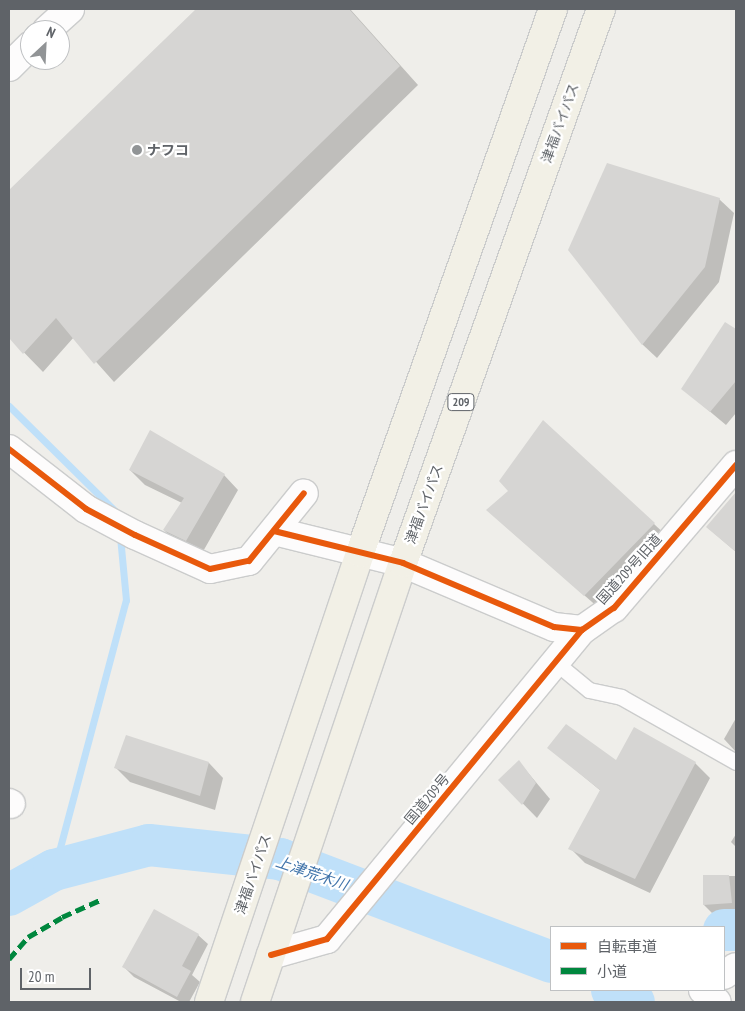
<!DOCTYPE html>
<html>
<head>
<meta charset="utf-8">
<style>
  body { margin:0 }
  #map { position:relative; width:745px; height:1011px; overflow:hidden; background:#efeeea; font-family:"PT Sans Narrow","Noto Sans JP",sans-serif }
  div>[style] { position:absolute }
  .shadow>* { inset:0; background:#0003 }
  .stream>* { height:7px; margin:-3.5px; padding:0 3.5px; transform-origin:3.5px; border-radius:3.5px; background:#bfe0f9 }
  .river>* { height:42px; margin:-21px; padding:0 21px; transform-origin:21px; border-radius:21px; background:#bfe0f9 }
  .building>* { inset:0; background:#d6d5d3 }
  .roads { filter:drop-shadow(1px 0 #cbcccc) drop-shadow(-1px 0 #cbcccc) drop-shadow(0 1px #cbcccc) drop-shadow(0 -1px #cbcccc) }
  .service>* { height:15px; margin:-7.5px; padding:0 7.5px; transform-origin:7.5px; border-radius:7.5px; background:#fdfcfc }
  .minor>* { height:28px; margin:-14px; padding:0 14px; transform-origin:14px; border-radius:14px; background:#fdfcfc }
  .tertiary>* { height:28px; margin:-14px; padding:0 14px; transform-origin:14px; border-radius:14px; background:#fdfcfc }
  .trunk>* { height:28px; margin:-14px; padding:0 14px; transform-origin:14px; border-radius:14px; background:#f2f0e6 }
  .quiet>* { height:5px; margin-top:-2.5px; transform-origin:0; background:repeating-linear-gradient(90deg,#00873e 0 10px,transparent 0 15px) }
  .cycleway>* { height:6px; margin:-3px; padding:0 3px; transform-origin:3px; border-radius:3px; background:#e8590c }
  .dots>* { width:14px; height:14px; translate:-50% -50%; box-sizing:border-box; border:2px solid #fff; border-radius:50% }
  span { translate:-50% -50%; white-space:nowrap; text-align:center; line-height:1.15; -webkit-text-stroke:4.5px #fff; paint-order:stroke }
  .shield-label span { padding:1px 4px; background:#fff; border:1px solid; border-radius:4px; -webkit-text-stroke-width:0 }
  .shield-label { font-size:12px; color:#5f6368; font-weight:700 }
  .street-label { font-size:14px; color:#5f6368 }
  .poi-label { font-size:14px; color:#5f6368; font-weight:700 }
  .left { translate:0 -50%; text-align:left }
  .water-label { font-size:15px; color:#4174aa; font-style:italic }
  .frame { position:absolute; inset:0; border:10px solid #5f6368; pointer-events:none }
  .legend { position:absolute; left:550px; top:926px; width:175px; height:65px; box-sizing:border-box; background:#fff; border:1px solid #bfc1c3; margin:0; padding:6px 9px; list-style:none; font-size:15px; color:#5f6368 }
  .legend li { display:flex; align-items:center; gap:10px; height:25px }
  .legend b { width:25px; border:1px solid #bfc1c3 }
  .north { position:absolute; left:20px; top:20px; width:50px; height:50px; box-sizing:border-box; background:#fff; border:1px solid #bfc1c3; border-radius:50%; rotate:25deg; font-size:14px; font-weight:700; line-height:20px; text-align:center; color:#5f6368 }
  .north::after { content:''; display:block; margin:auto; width:18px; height:22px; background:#919496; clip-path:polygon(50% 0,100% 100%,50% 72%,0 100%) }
  .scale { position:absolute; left:20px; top:968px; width:71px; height:22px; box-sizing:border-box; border:2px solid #5f6368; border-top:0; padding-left:6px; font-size:15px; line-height:18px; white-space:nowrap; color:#5f6368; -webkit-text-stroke:4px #fff; paint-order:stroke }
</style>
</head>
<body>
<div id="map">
  <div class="shadow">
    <i style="clip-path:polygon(198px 9px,350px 9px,418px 85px,114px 382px,74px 337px,43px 372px,9px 337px,9px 191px)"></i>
    <i style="clip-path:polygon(719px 199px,734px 213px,719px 282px,657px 358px,642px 344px)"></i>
    <i style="clip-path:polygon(725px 324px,736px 331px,736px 413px,726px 425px,683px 389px)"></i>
    <i style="clip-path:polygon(130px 470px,224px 475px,238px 490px,201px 555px,179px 545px,164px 530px,182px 503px,145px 485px)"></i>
    <i style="clip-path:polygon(736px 494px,736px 552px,707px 527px)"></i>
    <i style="clip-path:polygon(503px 524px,654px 524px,669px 538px,600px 609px)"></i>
    <i style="clip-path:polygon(736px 718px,736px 752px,724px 739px)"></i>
    <i style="clip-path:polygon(549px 748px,617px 762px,695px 763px,710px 778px,650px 893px,585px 863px,570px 848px,601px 791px)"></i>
    <i style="clip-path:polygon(519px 762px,550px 799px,537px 818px,500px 780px)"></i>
    <i style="clip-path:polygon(209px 763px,223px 778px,215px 810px,130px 782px,116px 768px)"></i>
    <i style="clip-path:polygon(736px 834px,736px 847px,731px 842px)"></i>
    <i style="clip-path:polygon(704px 876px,736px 876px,736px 911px,712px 913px,704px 905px)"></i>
    <i style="clip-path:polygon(198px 935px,208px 944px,192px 975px,200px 982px,189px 1002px,181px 1002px,134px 977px,124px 967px)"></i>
  </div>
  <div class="stream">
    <i style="left:9px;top:406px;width:152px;rotate:44.7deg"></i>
    <i style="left:54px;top:870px;width:279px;rotate:-75.1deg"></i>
    <i style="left:126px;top:600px;width:64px;rotate:-95.4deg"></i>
  </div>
  <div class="river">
    <i style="left:9px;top:895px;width:51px;rotate:-29.1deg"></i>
    <i style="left:54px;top:870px;width:98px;rotate:-14.7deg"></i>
    <i style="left:149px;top:845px;width:132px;rotate:6.1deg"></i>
    <i style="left:280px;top:859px;width:290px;rotate:20.8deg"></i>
    <i style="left:724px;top:930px;width:12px"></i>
    <i style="left:612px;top:990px;width:25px;rotate:29deg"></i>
  </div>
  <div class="building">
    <i style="clip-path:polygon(196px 9px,349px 9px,400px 66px,94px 364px,56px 318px,23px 354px,9px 338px,9px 190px)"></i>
    <i style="clip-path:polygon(607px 163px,720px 198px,705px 267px,642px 345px,568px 250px)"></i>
    <i style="clip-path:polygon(725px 322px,736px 329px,736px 381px,710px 412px,681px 389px)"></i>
    <i style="clip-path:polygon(543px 420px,655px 523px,584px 596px,486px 510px,508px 491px,499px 481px)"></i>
    <i style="clip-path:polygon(150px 430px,225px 474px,186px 541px,163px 530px,184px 498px,129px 470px)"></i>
    <i style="clip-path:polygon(736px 492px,736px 552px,706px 527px)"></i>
    <i style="clip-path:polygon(566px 724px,616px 760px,634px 727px,696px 762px,635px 879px,568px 849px,600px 790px,547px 748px)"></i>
    <i style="clip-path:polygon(126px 735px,209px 762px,200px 796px,114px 768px)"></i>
    <i style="clip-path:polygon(519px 760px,536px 783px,522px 805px,498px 780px)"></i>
    <i style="clip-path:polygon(703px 875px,729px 875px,732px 903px,703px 905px)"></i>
    <i style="clip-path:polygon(154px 909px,199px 934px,182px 966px,191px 971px,177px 997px,122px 967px)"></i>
  </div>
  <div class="roads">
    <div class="service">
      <i style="left:555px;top:662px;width:44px;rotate:39.5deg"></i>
      <i style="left:589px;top:690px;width:33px;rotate:12deg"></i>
      <i style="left:621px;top:697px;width:132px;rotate:29.5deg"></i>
    </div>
    <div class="minor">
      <i style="left:47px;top:30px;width:31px;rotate:-42deg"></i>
      <i style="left:9px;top:67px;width:30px;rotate:-45deg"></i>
      <i style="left:9px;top:449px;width:98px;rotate:37.9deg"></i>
      <i style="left:86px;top:509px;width:55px;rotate:28deg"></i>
      <i style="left:135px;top:535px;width:82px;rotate:24.4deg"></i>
      <i style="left:210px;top:569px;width:40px;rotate:-12deg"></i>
      <i style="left:249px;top:561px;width:87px;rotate:-51deg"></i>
      <i style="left:274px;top:531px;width:133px;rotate:13.9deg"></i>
      <i style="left:9px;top:803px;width:2px;rotate:27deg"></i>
      <i style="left:271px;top:955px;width:58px;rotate:-15.9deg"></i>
      <i style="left:327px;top:939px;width:401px;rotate:-50.5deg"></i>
      <i style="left:724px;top:975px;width:14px;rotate:-34deg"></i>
      <i style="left:703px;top:990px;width:18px;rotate:41deg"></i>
    </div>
    <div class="tertiary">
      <i style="left:403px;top:563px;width:164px;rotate:23deg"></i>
      <i style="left:554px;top:627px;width:28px;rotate:6deg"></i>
      <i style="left:582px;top:630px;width:39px;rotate:-35deg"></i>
      <i style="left:614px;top:608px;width:188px;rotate:-49.5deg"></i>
    </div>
    <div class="trunk">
      <i style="left:209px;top:1002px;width:474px;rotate:-71.4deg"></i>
      <i style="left:360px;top:553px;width:577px;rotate:-70.47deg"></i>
      <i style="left:255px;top:1002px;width:463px;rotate:-71.4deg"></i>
      <i style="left:403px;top:563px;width:588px;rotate:-70.33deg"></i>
    </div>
  </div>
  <div class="quiet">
    <i style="left:9px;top:959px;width:29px;rotate:-49deg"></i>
    <i style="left:28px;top:937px;width:39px;rotate:-30deg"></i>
    <i style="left:62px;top:917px;width:42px;rotate:-24.1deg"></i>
  </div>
  <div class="cycleway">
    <i style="left:9px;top:449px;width:98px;rotate:37.9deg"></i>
    <i style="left:86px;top:509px;width:55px;rotate:28deg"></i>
    <i style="left:135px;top:535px;width:82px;rotate:24.4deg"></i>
    <i style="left:210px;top:569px;width:40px;rotate:-12deg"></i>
    <i style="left:249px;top:561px;width:87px;rotate:-51deg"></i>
    <i style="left:274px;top:531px;width:133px;rotate:13.9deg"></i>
    <i style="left:403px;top:563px;width:164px;rotate:23deg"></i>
    <i style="left:554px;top:627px;width:28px;rotate:6deg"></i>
    <i style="left:582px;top:630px;width:39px;rotate:-35deg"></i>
    <i style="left:614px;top:608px;width:188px;rotate:-49.5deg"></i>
    <i style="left:271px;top:955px;width:58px;rotate:-15.9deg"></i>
    <i style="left:327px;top:939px;width:401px;rotate:-50.5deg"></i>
  </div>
  <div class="dots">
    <i style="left:137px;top:150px;background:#919496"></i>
  </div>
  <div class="shield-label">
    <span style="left:461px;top:402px">209</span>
  </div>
  <div class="street-label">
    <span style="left:560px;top:123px;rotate:-70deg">津福バイパス</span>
    <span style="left:424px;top:504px;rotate:-70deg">津福バイパス</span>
    <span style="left:629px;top:569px;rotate:-48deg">国道209号旧道</span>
    <span style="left:427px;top:799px;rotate:-50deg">国道209号</span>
    <span style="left:253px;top:874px;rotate:-71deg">津福バイパス</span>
  </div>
  <div class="poi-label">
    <span class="left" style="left:147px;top:150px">ナフコ</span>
  </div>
  <div class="water-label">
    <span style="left:312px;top:873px;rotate:19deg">上津荒木川</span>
  </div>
  <div class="frame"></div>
  <ul class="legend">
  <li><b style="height:6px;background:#e8590c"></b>自転車道</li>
  <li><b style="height:6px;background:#00873e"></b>小道</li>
  </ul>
  <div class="north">N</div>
  <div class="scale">20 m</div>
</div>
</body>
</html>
